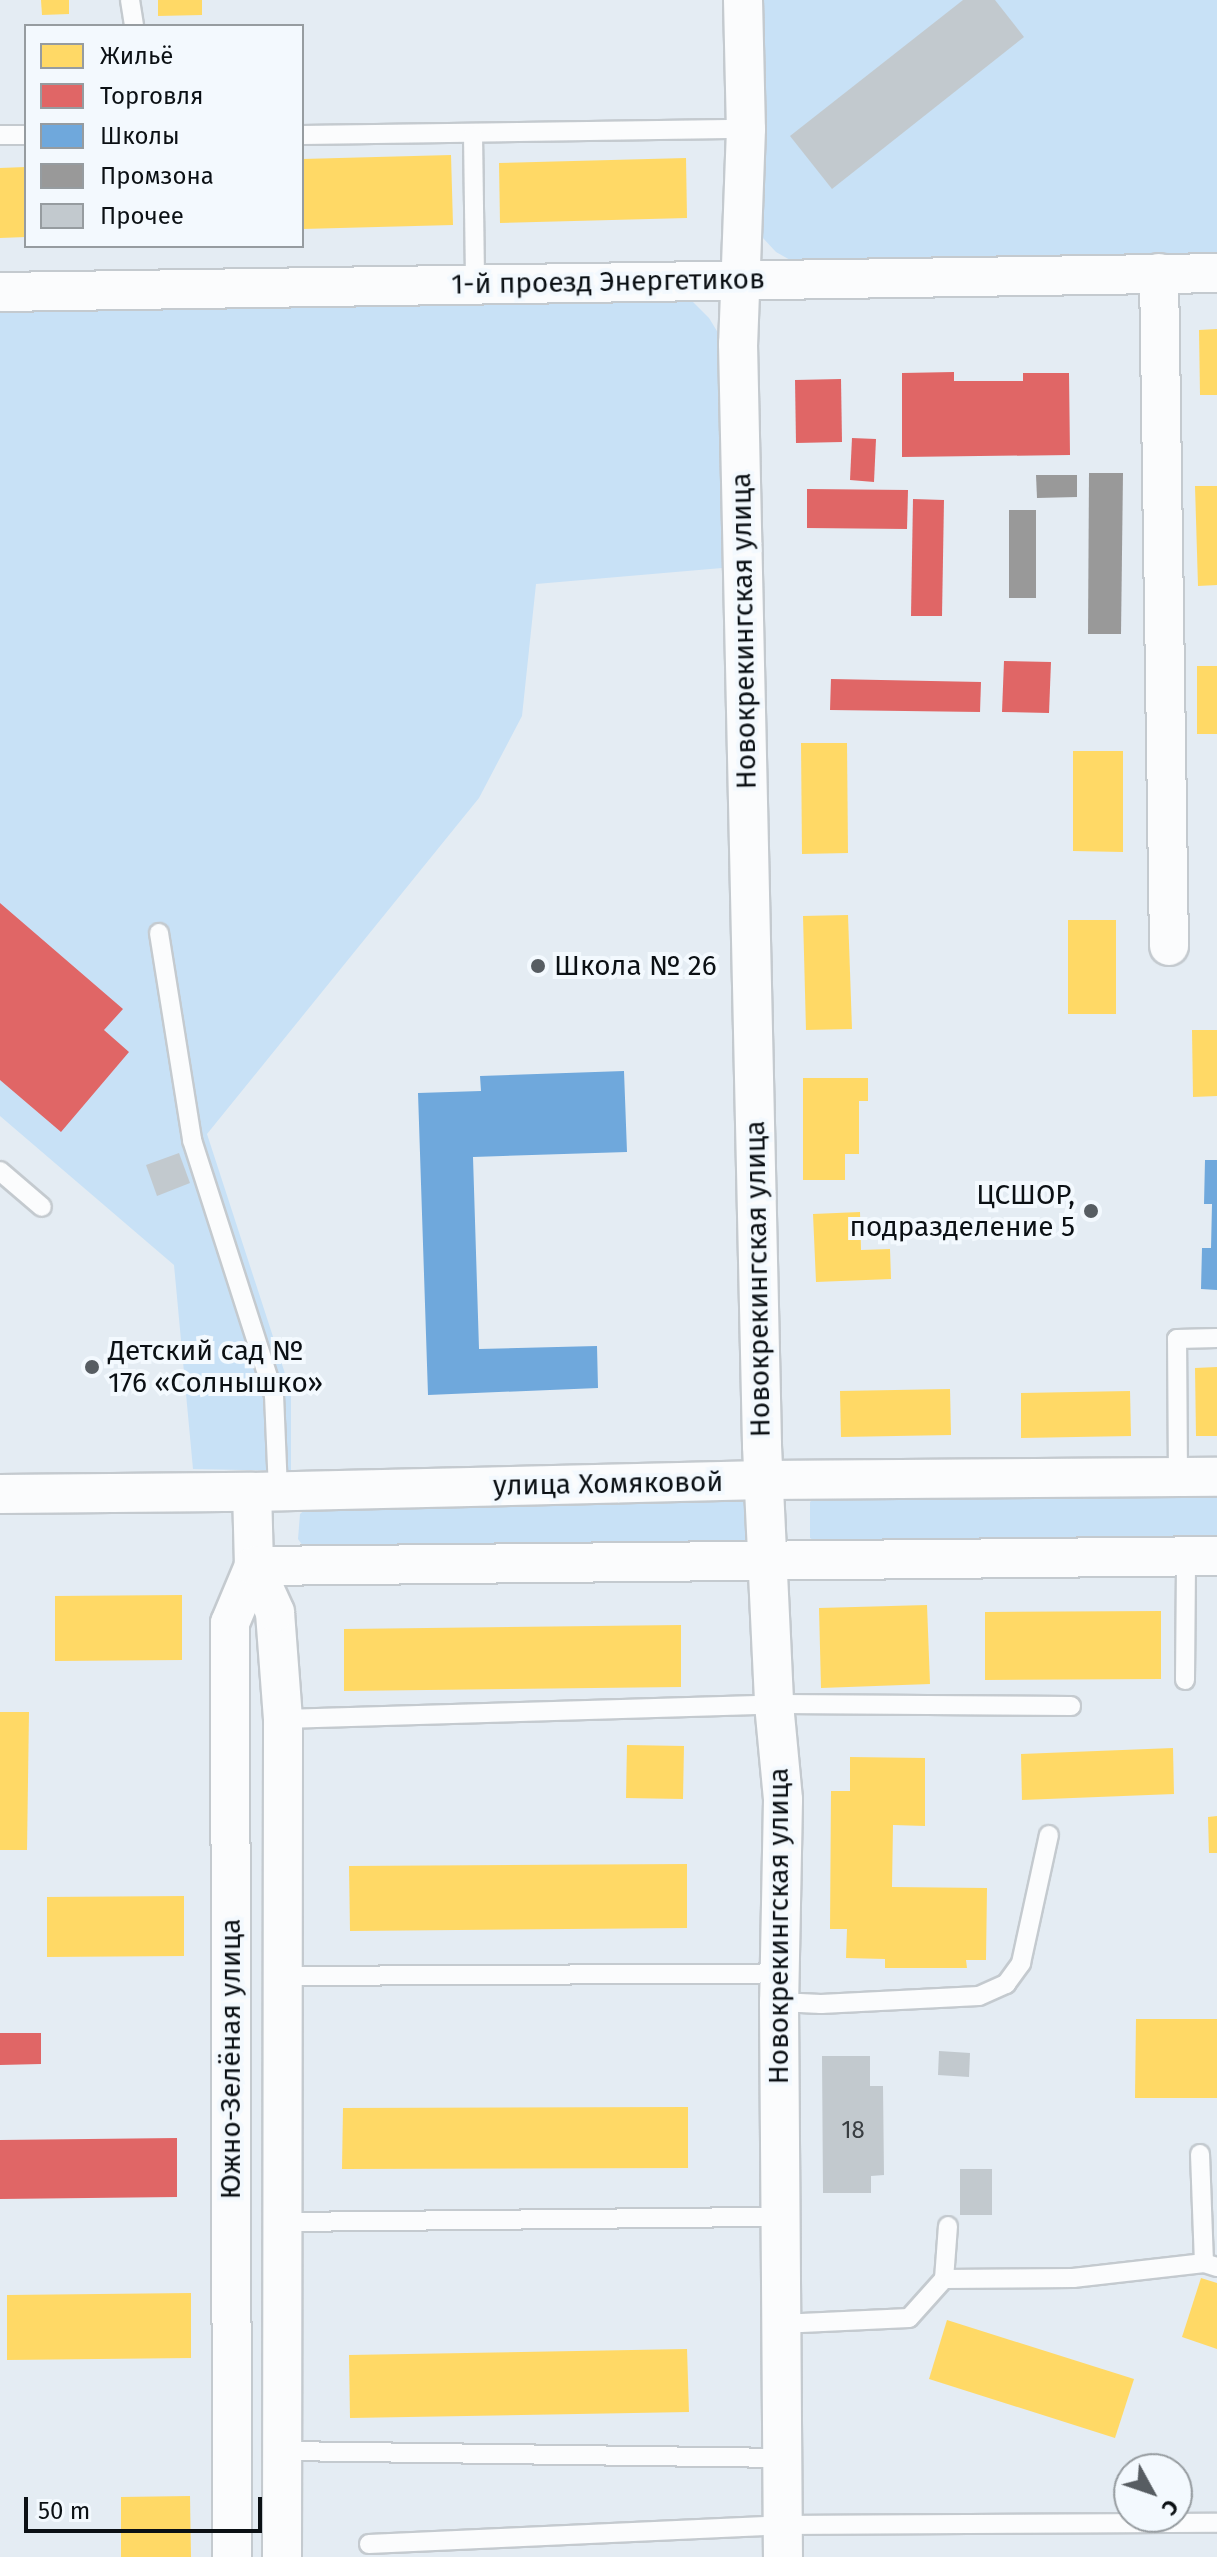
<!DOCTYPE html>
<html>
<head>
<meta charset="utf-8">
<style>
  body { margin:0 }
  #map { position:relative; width:1217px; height:2557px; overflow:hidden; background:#e4ecf3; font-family:"Fira Sans",sans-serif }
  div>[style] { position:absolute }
  .green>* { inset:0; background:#c8e1f6 }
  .homes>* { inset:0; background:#ffd966 }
  .shops>* { inset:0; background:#e06666 }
  .schools>* { inset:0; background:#6fa8dc }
  .industry>* { inset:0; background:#999 }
  .building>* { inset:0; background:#c2c9ce }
  .roads { filter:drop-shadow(2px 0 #c4cacf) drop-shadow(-2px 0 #c4cacf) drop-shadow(0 2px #c4cacf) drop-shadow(0 -2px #c4cacf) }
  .lane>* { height:18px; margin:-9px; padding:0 9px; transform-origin:9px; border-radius:9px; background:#fbfcfd }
  .street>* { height:38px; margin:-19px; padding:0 19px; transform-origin:19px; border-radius:19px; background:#fbfcfd }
  .dots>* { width:22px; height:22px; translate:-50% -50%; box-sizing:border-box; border:4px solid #f3f9fe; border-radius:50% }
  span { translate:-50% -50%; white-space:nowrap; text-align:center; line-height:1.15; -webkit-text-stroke:8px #f3f9fe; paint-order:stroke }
  .number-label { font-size:24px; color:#393e42 }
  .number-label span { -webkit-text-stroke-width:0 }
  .street-label { font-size:28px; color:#0b1014 }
  .poi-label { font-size:28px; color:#0b1014 }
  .left { translate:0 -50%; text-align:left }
  .right { translate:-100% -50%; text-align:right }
  .legend { position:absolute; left:24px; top:24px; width:280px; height:224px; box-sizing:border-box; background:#f3f9fe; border:2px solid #969ca0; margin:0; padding:10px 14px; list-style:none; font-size:24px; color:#0b1014 }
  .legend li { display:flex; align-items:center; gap:16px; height:40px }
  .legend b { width:40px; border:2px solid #969ca0 }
  .north { position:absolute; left:1113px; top:2453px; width:80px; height:80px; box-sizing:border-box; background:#f3f9fe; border:2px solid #969ca0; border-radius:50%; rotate:130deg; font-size:22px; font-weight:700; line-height:32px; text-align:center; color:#0b1014 }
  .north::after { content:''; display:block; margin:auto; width:28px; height:36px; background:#575d62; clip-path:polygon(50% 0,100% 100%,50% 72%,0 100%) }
  .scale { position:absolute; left:24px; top:2497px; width:238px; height:36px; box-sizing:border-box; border:4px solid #0b1014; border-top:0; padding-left:10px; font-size:24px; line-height:28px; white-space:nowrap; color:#0b1014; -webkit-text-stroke:6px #f3f9fe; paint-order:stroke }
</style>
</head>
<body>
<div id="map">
  <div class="green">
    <i style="clip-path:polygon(761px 0,1217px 0,1217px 266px,799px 265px,776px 252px,762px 237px)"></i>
    <i style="clip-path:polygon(687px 296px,709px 318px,720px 336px,722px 568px,536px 584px,522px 716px,479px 798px,207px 1134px,291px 1392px,291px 1471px,193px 1469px,174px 1265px,0 1116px,0 305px)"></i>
    <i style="clip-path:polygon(823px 1491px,1217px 1491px,1217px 1543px,821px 1545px,810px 1538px,810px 1502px)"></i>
    <i style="clip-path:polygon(737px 1495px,747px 1504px,751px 1540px,737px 1552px,305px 1549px,298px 1539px,300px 1514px,308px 1507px)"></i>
  </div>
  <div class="homes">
    <i style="clip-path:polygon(41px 0,69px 0,69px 14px,42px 15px)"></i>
    <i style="clip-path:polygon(158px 0,202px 0,202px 15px,158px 16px)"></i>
    <i style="clip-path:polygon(451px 155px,453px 225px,302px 229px,302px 159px)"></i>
    <i style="clip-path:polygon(686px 158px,687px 218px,500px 223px,499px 163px)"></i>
    <i style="clip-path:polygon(26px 167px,26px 237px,0 238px,0 168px)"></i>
    <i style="clip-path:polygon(1217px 329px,1217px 395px,1200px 395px,1199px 330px)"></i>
    <i style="clip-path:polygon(1195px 486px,1217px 486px,1217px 585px,1198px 586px)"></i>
    <i style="clip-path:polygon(1197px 666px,1217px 666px,1217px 734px,1197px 734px)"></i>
    <i style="clip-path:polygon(801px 743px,847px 743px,848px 853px,802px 854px)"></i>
    <i style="clip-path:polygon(1073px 751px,1123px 751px,1123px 852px,1073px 851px)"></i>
    <i style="clip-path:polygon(848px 915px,852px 1029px,806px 1030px,803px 916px)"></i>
    <i style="clip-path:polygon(1068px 920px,1116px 920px,1116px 1014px,1068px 1014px)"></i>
    <i style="clip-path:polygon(1192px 1030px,1217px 1030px,1217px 1096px,1193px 1097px)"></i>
    <i style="clip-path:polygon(803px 1078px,868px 1078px,868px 1101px,859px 1101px,859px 1154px,845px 1154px,845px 1180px,803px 1180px)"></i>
    <i style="clip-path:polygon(860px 1212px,861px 1250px,890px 1249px,891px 1279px,816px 1282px,813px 1214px)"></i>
    <i style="clip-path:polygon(1217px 1367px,1217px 1436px,1196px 1436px,1195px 1368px)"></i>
    <i style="clip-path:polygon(950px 1389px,951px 1435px,841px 1437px,840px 1391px)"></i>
    <i style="clip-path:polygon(1130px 1391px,1131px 1436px,1021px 1438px,1021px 1393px)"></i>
    <i style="clip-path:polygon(182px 1595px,182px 1660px,55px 1661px,55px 1596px)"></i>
    <i style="clip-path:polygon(927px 1605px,930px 1684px,821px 1688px,819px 1608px)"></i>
    <i style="clip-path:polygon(1161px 1611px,1161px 1679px,985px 1680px,985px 1612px)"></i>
    <i style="clip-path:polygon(681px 1625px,681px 1687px,344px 1691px,344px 1629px)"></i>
    <i style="clip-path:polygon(0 1712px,29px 1712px,27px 1850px,0 1850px)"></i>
    <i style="clip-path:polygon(627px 1745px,684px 1746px,683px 1799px,626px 1798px)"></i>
    <i style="clip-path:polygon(1173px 1748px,1174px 1794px,1022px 1800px,1021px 1754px)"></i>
    <i style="clip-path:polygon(850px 1757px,925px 1758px,925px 1826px,893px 1825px,892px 1887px,987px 1888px,986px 1960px,966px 1960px,967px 1968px,885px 1968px,885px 1959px,846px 1958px,847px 1929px,830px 1929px,831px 1791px,850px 1791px)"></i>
    <i style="clip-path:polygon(1217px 1816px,1217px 1853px,1209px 1853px,1208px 1817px)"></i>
    <i style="clip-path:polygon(687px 1864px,687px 1928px,350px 1931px,349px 1866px)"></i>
    <i style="clip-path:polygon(184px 1896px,184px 1956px,47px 1957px,47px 1897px)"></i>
    <i style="clip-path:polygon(1136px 2019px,1217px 2019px,1217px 2098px,1135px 2098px)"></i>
    <i style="clip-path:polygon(688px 2107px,688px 2168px,342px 2169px,343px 2108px)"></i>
    <i style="clip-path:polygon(1201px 2278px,1217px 2283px,1217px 2349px,1182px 2337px)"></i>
    <i style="clip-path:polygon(191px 2293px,191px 2358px,7px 2360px,7px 2295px)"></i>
    <i style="clip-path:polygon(947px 2320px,1134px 2379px,1115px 2438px,929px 2379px)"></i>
    <i style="clip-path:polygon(687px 2349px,689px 2412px,350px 2418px,349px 2355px)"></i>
    <i style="clip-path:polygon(190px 2496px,191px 2557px,121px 2557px,121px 2497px)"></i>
  </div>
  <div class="shops">
    <i style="clip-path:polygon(954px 372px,954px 381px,1023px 381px,1023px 373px,1069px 373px,1070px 455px,902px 457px,902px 373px)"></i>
    <i style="clip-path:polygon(841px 379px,842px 442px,796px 443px,795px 380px)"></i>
    <i style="clip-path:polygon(852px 438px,876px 439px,874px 482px,850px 480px)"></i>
    <i style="clip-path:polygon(807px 489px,908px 490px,907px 529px,807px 528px)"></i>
    <i style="clip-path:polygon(913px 499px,944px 500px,942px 616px,911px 616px)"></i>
    <i style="clip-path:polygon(1004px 661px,1051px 662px,1049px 713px,1002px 712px)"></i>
    <i style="clip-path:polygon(831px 679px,981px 682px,980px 712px,830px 710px)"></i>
    <i style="clip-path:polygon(0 903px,123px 1009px,104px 1030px,129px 1052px,61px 1132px,0 1080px)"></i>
    <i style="clip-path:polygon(0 2033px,41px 2033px,41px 2064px,0 2065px)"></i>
    <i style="clip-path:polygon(177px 2138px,177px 2197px,0 2199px,0 2140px)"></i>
  </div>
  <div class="schools">
    <i style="clip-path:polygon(624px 1071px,627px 1152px,473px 1157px,479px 1349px,597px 1346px,598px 1388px,428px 1395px,418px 1093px,481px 1091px,480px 1076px)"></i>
    <i style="clip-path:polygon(1205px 1160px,1217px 1160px,1217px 1290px,1201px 1289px,1202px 1248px,1211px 1248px,1212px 1204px,1204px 1204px)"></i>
  </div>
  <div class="industry">
    <i style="clip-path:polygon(1089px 473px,1123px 473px,1121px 634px,1088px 634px)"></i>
    <i style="clip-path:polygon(1036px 475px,1077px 475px,1077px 497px,1037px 498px)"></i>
    <i style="clip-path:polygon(1009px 510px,1036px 510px,1036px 598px,1009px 598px)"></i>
  </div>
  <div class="building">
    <i style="clip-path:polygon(963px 0,995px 0,1024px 37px,832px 189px,790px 136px)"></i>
    <i style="clip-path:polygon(179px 1153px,190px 1183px,157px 1196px,146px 1165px)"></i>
    <i style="clip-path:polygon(939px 2051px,970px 2053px,969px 2077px,938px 2075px)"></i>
    <i style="clip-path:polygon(822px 2056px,870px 2056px,870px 2086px,883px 2086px,884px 2175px,871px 2176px,871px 2193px,823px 2193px)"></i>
    <i style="clip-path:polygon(960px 2169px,992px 2169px,992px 2215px,960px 2215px)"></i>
  </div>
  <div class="roads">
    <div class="lane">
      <i style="left:130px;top:0;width:26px;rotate:81deg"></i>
      <i style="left:0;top:135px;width:26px"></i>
      <i style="left:302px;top:135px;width:444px;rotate:-0.8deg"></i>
      <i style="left:473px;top:135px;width:148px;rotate:89.2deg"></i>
      <i style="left:159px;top:933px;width:210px;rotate:80.9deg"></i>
      <i style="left:192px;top:1140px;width:268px;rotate:72.2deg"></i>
      <i style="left:274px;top:1395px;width:97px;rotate:87.6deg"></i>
      <i style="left:0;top:1171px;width:55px;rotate:40.6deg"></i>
      <i style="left:1178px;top:1477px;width:138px;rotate:-90.4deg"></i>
      <i style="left:1177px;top:1339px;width:40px;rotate:-1.4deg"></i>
      <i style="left:1185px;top:1680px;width:124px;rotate:-89.5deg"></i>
      <i style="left:283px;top:1719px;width:491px;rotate:-1.7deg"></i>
      <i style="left:774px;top:1704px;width:297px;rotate:0.4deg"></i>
      <i style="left:285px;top:1976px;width:495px;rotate:-0.3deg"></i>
      <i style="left:779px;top:2002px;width:42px;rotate:2.7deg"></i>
      <i style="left:821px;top:2004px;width:158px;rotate:-2.9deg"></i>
      <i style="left:979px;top:1996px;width:30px;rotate:-24deg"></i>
      <i style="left:1006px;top:1984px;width:26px;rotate:-54deg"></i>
      <i style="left:1021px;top:1963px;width:131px;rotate:-77.7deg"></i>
      <i style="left:1200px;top:2154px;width:109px;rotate:87.9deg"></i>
      <i style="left:283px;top:2222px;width:497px;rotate:-0.6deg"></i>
      <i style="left:944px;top:2279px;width:53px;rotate:-85.7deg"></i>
      <i style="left:780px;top:2324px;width:129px;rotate:-2.7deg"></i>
      <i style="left:909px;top:2318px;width:52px;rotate:-48.1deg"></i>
      <i style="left:944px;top:2279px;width:129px;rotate:-0.4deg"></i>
      <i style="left:1073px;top:2278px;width:132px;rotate:-6.5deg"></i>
      <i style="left:1204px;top:2263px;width:14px;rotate:17deg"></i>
      <i style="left:283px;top:2451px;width:498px;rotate:0.8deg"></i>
      <i style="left:369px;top:2544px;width:413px;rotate:-2.6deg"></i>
      <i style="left:782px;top:2525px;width:435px;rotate:-0.3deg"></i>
    </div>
    <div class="street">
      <i style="left:743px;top:0;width:129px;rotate:88.7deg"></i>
      <i style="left:746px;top:129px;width:215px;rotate:92.1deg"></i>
      <i style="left:738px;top:344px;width:1102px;rotate:88.75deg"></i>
      <i style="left:762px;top:1446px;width:258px;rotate:87.3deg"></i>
      <i style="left:774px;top:1704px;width:96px;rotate:84.6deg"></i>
      <i style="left:783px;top:1800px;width:202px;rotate:91.1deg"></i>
      <i style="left:779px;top:2002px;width:555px;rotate:89.59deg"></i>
      <i style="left:1159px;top:273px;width:673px;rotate:89.15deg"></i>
      <i style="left:0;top:292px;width:1217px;rotate:-0.89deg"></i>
      <i style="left:0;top:1494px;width:252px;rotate:-0.5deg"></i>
      <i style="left:252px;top:1492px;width:512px;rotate:-1.34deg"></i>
      <i style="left:764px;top:1480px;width:453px;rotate:-0.4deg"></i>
      <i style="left:232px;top:2557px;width:934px;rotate:-90.12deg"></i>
      <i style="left:230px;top:1623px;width:62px;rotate:-67.2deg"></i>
      <i style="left:254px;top:1566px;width:74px;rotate:-91.5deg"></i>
      <i style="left:282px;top:2557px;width:838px;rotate:-89.93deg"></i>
      <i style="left:283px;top:1719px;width:107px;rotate:-94.3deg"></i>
      <i style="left:275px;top:1612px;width:51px;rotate:-114.5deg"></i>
      <i style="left:254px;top:1566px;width:963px;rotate:-0.59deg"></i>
    </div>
  </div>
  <div class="dots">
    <i style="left:538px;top:966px;background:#575d62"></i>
    <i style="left:1091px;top:1211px;background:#575d62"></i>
    <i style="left:92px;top:1367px;background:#575d62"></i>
  </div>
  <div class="number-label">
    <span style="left:853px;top:2131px">18</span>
  </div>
  <div class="street-label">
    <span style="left:608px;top:282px;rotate:-1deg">1-й проезд Энергетиков</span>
    <span style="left:744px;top:631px;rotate:-91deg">Новокрекингская улица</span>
    <span style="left:758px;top:1279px;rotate:-91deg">Новокрекингская улица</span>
    <span style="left:608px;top:1484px;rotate:-1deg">улица Хомяковой</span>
    <span style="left:779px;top:1926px;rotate:-90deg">Новокрекингская улица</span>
    <span style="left:231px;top:2059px;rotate:-90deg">Южно-Зелёная улица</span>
  </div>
  <div class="poi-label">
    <span class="left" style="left:554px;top:966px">Школа № 26</span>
    <span class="right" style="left:1075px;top:1211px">ЦСШОР,<br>подразделение 5</span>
    <span class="left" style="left:108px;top:1367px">Детский сад №<br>176 «Солнышко»</span>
  </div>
  <ul class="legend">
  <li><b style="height:22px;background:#ffd966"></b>Жильё</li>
  <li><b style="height:22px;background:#e06666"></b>Торговля</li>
  <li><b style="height:22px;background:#6fa8dc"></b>Школы</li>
  <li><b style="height:22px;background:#999"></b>Промзона</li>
  <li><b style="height:22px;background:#c2c9ce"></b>Прочее</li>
  </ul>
  <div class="north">С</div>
  <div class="scale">50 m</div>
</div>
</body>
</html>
